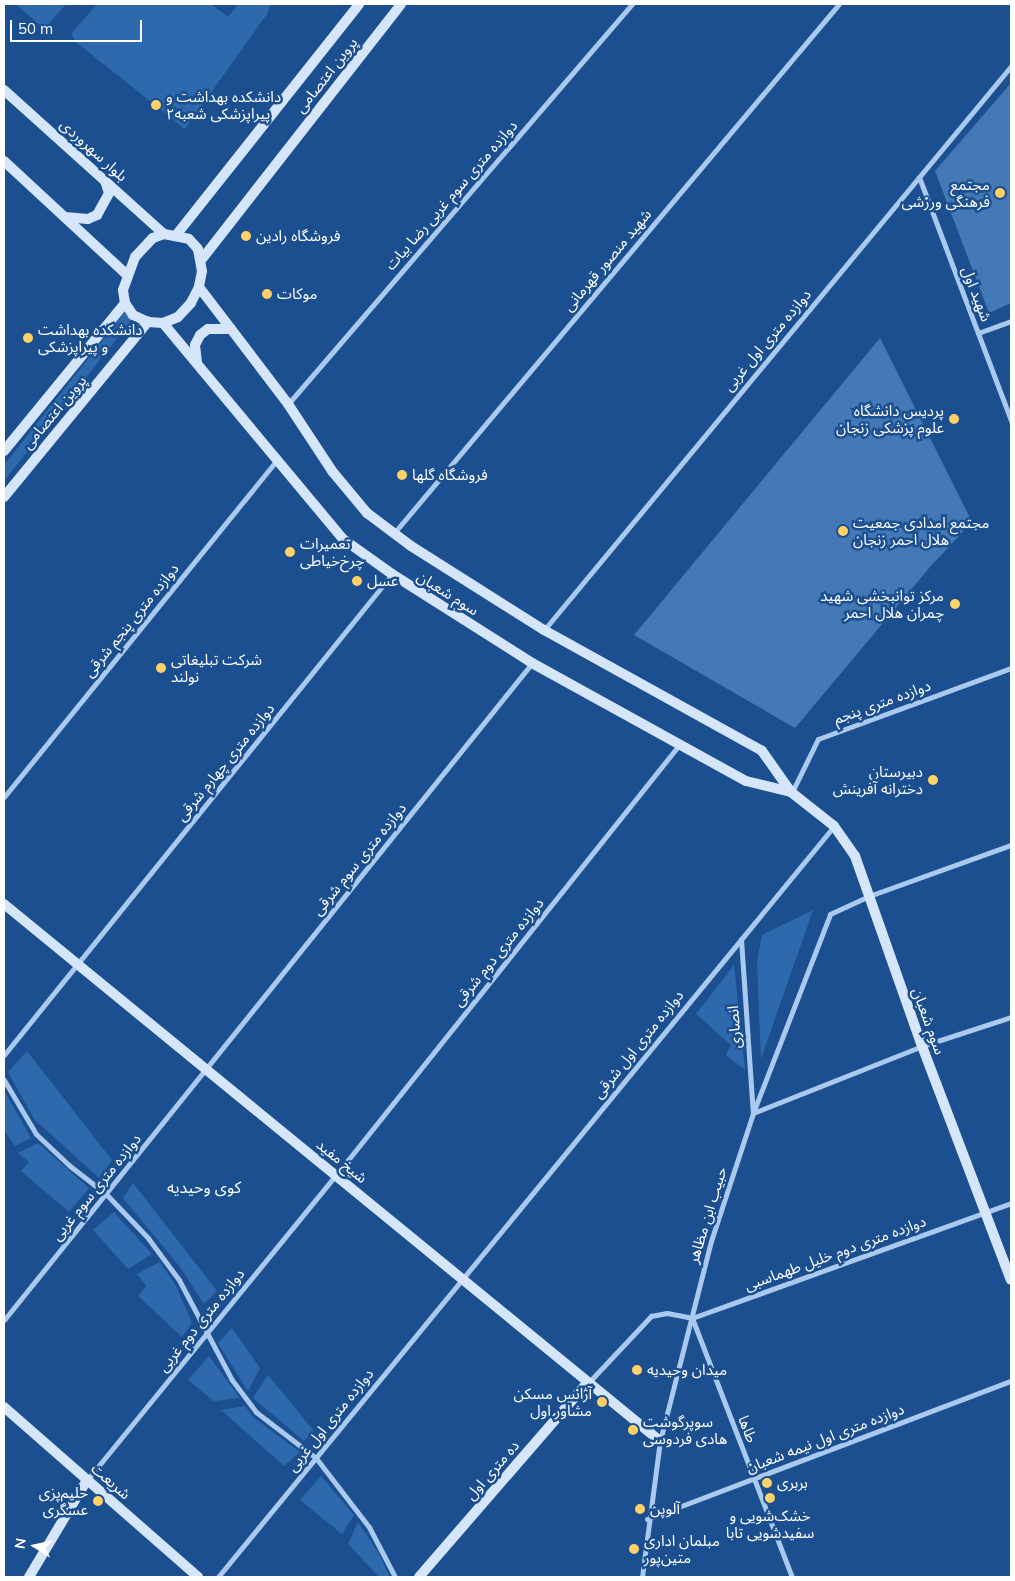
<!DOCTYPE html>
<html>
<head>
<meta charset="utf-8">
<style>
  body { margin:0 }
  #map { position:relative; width:1015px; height:1581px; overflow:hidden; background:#1b4f8f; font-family:Mulish,"Noto Sans Arabic",sans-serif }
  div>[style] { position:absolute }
  .green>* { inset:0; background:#2e69ad }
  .building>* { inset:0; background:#4478b7 }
  .street>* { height:5px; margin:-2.5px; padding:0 2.5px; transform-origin:2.5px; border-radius:2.5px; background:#a9c9ee }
  .secondary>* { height:10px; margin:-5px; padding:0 5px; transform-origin:5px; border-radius:5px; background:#d6e6fa }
  .dots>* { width:14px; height:14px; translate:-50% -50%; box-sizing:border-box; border:2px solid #1b4f8f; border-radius:50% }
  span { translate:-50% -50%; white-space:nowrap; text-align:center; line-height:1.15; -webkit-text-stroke:5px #1b4f8f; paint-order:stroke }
  .street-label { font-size:15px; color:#fff }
  .poi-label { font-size:15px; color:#fff }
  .left { translate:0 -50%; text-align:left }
  .right { translate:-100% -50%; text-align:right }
  .neighbourhood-label { font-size:16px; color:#fff }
  .frame { position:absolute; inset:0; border:5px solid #fff; pointer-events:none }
  .north { position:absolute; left:10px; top:1521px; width:50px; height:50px; -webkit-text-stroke:4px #1b4f8f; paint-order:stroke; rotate:280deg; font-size:14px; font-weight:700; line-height:20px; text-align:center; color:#fff }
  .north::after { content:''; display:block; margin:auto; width:18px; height:22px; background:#fff; clip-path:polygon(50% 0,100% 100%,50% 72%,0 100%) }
  .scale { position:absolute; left:10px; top:20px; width:132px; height:22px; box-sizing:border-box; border:2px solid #fff; border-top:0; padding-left:6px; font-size:15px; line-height:18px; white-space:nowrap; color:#fff; -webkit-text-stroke:4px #1b4f8f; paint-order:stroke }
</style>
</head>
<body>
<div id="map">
  <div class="green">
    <i style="clip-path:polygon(16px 4px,66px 4px,44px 29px)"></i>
    <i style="clip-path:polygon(97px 4px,211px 4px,228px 17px,238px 4px,271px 4px,267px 14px,185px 129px,77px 43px,71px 34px)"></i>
    <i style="clip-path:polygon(126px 311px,133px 318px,4px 481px,4px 465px)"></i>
    <i style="clip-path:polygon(813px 910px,761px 1059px,757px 961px,762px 935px)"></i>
    <i style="clip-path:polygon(734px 965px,745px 1070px,726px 1055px,731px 1045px,696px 1014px)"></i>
    <i style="clip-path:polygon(27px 1051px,112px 1160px,99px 1178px,34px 1119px,8px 1072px)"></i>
    <i style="clip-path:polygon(4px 1090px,31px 1138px,15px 1146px,4px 1130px)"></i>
    <i style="clip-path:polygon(38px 1143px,89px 1188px,69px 1212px,21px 1171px,29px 1162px,18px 1153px)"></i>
    <i style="clip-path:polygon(133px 1183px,217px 1291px,204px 1304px,180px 1267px,123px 1198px)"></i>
    <i style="clip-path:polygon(114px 1212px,152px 1254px,128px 1269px,93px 1230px)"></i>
    <i style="clip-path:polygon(160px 1262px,176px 1286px,192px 1323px,182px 1337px,138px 1296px,146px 1286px,137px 1274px)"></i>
    <i style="clip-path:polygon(232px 1328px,260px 1368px,248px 1391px,218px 1343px)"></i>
    <i style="clip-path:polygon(209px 1356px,240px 1398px,214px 1401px,188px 1380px)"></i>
    <i style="clip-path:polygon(268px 1375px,314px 1431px,304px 1441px,253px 1398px)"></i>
    <i style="clip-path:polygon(245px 1406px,254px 1418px,300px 1452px,284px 1466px,221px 1410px)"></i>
    <i style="clip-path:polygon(321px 1476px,354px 1515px,342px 1534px,300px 1500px)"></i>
    <i style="clip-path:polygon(358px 1522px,378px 1552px,390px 1577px,379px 1577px,348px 1544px)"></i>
  </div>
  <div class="building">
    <i style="clip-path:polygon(1011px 83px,1011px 303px,989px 313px,935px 171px)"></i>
    <i style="clip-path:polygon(880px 338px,972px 522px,930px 567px,795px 728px,634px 635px)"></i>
  </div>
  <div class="street">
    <i style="left:919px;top:177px;width:261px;rotate:69.3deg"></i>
    <i style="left:978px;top:333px;width:35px;rotate:-20deg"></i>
    <i style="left:288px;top:404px;width:528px;rotate:-49.3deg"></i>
    <i style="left:394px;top:533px;width:691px;rotate:-49.93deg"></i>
    <i style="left:544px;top:630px;width:732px;rotate:-50.37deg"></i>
    <i style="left:792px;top:792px;width:59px;rotate:-63.9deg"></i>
    <i style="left:818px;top:739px;width:206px;rotate:-20.2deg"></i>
    <i style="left:4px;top:797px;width:435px;rotate:-51deg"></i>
    <i style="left:741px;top:939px;width:174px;rotate:86.1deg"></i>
    <i style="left:753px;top:1113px;width:182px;rotate:-21.6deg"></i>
    <i style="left:922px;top:1046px;width:94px;rotate:-18deg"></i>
    <i style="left:4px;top:1055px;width:618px;rotate:-51.11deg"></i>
    <i style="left:4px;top:1080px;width:63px;rotate:59.3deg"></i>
    <i style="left:36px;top:1134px;width:47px;rotate:43.3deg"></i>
    <i style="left:70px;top:1166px;width:46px;rotate:37.9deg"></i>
    <i style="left:106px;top:1194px;width:61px;rotate:46.3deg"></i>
    <i style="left:148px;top:1238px;width:52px;rotate:53.6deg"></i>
    <i style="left:179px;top:1280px;width:113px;rotate:62.1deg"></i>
    <i style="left:232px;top:1380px;width:40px;rotate:53deg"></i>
    <i style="left:256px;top:1412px;width:76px;rotate:37.5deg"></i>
    <i style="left:316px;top:1458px;width:87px;rotate:52.5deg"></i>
    <i style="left:369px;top:1527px;width:56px;rotate:62.5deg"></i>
    <i style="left:692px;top:1318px;width:278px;rotate:68.9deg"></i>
    <i style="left:4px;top:1320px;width:843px;rotate:-51.21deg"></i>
    <i style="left:589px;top:1382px;width:91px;rotate:-46.8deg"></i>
    <i style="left:651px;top:1316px;width:16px;rotate:-11deg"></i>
    <i style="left:667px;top:1313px;width:25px;rotate:11deg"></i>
    <i style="left:692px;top:1318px;width:339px;rotate:-19.8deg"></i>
    <i style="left:87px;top:1480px;width:394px;rotate:-50.8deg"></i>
    <i style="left:336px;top:1175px;width:550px;rotate:-51.42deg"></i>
    <i style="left:647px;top:1519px;width:389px;rotate:-20.8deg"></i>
    <i style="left:218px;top:1577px;width:971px;rotate:-50.64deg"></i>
    <i style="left:642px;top:1577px;width:137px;rotate:-82.5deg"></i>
    <i style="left:660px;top:1441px;width:206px;rotate:-75.7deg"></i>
    <i style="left:711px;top:1241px;width:135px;rotate:-71.8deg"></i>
    <i style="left:753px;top:1113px;width:213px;rotate:-68.8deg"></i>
    <i style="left:830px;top:914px;width:43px;rotate:-24.8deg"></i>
    <i style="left:869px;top:896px;width:151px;rotate:-19.8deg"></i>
  </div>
  <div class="secondary">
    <i style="left:4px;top:90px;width:215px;rotate:42deg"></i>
    <i style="left:4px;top:161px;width:166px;rotate:42.8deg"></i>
    <i style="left:65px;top:217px;width:23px;rotate:5deg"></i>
    <i style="left:88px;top:219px;width:10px;rotate:-24deg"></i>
    <i style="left:97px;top:215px;width:25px;rotate:-61deg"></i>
    <i style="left:109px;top:193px;width:13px;rotate:-108deg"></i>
    <i style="left:164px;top:234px;width:25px;rotate:11deg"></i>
    <i style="left:189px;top:239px;width:13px;rotate:48deg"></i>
    <i style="left:198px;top:249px;width:22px;rotate:80deg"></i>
    <i style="left:202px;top:271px;width:16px;rotate:101deg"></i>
    <i style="left:199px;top:287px;width:18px;rotate:117deg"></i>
    <i style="left:191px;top:303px;width:19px;rotate:133deg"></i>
    <i style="left:178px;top:317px;width:16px;rotate:158deg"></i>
    <i style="left:163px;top:323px;width:15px;rotate:-176deg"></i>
    <i style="left:148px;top:322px;width:17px;rotate:-155deg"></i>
    <i style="left:133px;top:315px;width:14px;rotate:-124deg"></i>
    <i style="left:125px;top:303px;width:13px;rotate:-99deg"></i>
    <i style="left:123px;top:290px;width:35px;rotate:-70deg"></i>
    <i style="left:135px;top:257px;width:26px;rotate:-47deg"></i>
    <i style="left:153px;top:238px;width:12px;rotate:-20deg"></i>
    <i style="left:177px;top:234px;width:293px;rotate:-51.6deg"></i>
    <i style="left:202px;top:259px;width:323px;rotate:-52deg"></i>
    <i style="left:199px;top:287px;width:147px;rotate:52.7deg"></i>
    <i style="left:288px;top:404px;width:80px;rotate:56.7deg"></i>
    <i style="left:332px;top:471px;width:55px;rotate:50.2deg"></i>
    <i style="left:367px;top:513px;width:55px;rotate:36.9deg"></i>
    <i style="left:411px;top:546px;width:157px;rotate:32.3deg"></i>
    <i style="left:544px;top:630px;width:249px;rotate:29deg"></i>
    <i style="left:762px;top:751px;width:50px;rotate:54.7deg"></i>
    <i style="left:791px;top:792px;width:55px;rotate:38.3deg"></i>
    <i style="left:834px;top:826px;width:37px;rotate:55deg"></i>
    <i style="left:855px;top:856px;width:201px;rotate:70.6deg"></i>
    <i style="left:922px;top:1046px;width:250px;rotate:69.2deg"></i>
    <i style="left:163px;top:323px;width:281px;rotate:50.2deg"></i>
    <i style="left:343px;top:539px;width:60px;rotate:35.5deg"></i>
    <i style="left:392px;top:574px;width:166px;rotate:32.4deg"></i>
    <i style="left:532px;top:663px;width:244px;rotate:28.9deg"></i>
    <i style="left:746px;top:781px;width:46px;rotate:13.7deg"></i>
    <i style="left:197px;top:362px;width:17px;rotate:-97deg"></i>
    <i style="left:195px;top:345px;width:11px;rotate:-63deg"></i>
    <i style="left:200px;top:335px;width:10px;rotate:-37deg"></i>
    <i style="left:208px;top:329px;width:23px"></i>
    <i style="left:4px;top:451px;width:191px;rotate:-50.7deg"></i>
    <i style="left:4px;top:497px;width:227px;rotate:-50.6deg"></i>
    <i style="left:4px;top:904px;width:848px;rotate:39.3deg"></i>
    <i style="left:4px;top:1407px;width:258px;rotate:41.2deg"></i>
    <i style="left:29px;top:1577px;width:113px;rotate:-59.1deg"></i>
    <i style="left:419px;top:1577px;width:258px;rotate:-49.1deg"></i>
  </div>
  <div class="dots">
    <i style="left:156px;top:105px;background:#ffd166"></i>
    <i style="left:1000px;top:193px;background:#ffd166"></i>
    <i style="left:246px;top:236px;background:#ffd166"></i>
    <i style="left:267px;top:294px;background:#ffd166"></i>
    <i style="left:28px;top:338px;background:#ffd166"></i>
    <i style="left:954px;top:419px;background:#ffd166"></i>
    <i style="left:402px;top:475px;background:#ffd166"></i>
    <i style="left:843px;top:531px;background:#ffd166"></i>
    <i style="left:290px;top:552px;background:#ffd166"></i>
    <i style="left:357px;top:581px;background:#ffd166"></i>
    <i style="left:955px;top:604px;background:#ffd166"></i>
    <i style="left:161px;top:668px;background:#ffd166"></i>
    <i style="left:933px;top:780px;background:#ffd166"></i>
    <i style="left:637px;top:1370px;background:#ffd166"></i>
    <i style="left:602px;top:1402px;background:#ffd166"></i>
    <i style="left:633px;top:1430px;background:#ffd166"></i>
    <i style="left:767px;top:1483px;background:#ffd166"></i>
    <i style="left:770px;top:1498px;background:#ffd166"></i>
    <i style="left:98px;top:1501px;background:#ffd166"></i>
    <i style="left:640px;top:1509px;background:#ffd166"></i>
    <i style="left:634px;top:1549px;background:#ffd166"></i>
  </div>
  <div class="street-label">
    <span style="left:326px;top:75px;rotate:-52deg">پروین اعتصامی</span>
    <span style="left:94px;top:150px;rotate:42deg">بلوار سهروردی</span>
    <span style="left:451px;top:195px;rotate:-49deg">دوازده متری سوم غربی رضا بیات</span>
    <span style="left:607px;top:260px;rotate:-50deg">شهید منصور قهرمانی</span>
    <span style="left:977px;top:294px;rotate:69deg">شهید اول</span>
    <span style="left:767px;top:340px;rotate:-50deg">دوازده متری اول غربی</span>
    <span style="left:54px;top:412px;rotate:-50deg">پروین اعتصامی</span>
    <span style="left:448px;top:593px;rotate:32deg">سوم شعبان</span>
    <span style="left:131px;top:620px;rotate:-51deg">دوازده متری پنجم شرقی</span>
    <span style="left:882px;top:702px;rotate:-20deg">دوازده متری پنجم</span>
    <span style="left:225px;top:762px;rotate:-51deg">دوازده متری چهارم شرقی</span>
    <span style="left:359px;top:859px;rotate:-51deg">دوازده متری سوم شرقی</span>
    <span style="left:498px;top:952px;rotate:-51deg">دوازده متری دوم شرقی</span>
    <span style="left:929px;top:1021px;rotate:70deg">سوم شعبان</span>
    <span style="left:734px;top:1027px;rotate:-94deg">انصاری</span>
    <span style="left:638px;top:1044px;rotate:-51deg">دوازده متری اول شرقی</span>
    <span style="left:342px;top:1161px;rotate:39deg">شیخ مفید</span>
    <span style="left:96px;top:1187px;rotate:-51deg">دوازده متری سوم غربی</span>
    <span style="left:707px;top:1215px;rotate:-73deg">حبیب ابن مظاهر</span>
    <span style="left:835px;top:1253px;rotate:-20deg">دوازده متری دوم خلیل طهماسبی</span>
    <span style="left:201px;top:1320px;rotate:-51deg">دوازده متری دوم غربی</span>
    <span style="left:330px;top:1420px;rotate:-51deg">دوازده متری اول غربی</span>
    <span style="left:748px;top:1429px;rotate:69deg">طاها</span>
    <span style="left:825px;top:1438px;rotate:-21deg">دوازده متری اول نیمه شعبان</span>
    <span style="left:492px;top:1470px;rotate:-49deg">ده متری اول</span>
    <span style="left:111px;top:1481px;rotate:41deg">شریعت</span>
  </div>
  <div class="poi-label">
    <span class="left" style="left:166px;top:105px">دانشکده بهداشت و<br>پیراپزشکى شعبه۲</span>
    <span class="right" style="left:990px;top:193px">مجتمع<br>فرهنگی ورزشی</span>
    <span class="left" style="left:256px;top:236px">فروشگاه رادین</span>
    <span class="left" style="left:277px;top:294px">موکات</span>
    <span class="left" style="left:38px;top:338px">دانشکده بهداشت<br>و پیراپزشکی</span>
    <span class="right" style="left:944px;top:419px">پردیس دانشگاه<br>علوم پزشکى زنجان</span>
    <span class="left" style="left:412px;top:475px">فروشگاه گلها</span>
    <span class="left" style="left:853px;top:531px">مجتمع امدادی جمعیت<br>هلال احمر زنجان</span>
    <span class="left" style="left:300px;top:552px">تعمیرات<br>چرخ‌خیاطی</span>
    <span class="left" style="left:367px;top:581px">عسل</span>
    <span class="right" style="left:944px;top:604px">مرکز توانبخشی شهید<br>چمران هلال احمر</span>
    <span class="left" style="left:171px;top:668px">شرکت تبلیغاتی<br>نولند</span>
    <span class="right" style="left:923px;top:780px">دبیرستان<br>دخترانه آفرینش</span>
    <span class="left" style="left:647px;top:1370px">میدان وحیدیه</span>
    <span class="right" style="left:592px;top:1402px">آژانس مسکن<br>مشاور اول</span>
    <span class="left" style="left:643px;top:1430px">سوپرگوشت<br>هادی فردوسی</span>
    <span class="left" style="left:777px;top:1483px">بربری</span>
    <span class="right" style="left:88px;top:1501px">حلیم‌پزی<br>عسگری</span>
    <span class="left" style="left:650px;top:1509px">آلوپن</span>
    <span style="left:770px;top:1524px">خشک‌شویی و<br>سفیدشویی تابا</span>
    <span class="left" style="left:644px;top:1549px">مبلمان اداری<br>متین‌پور</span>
  </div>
  <div class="neighbourhood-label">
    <span style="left:204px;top:1187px">کوی وحیدیه</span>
  </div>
  <div class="frame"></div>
  <div class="north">N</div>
  <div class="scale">50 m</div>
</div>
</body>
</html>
